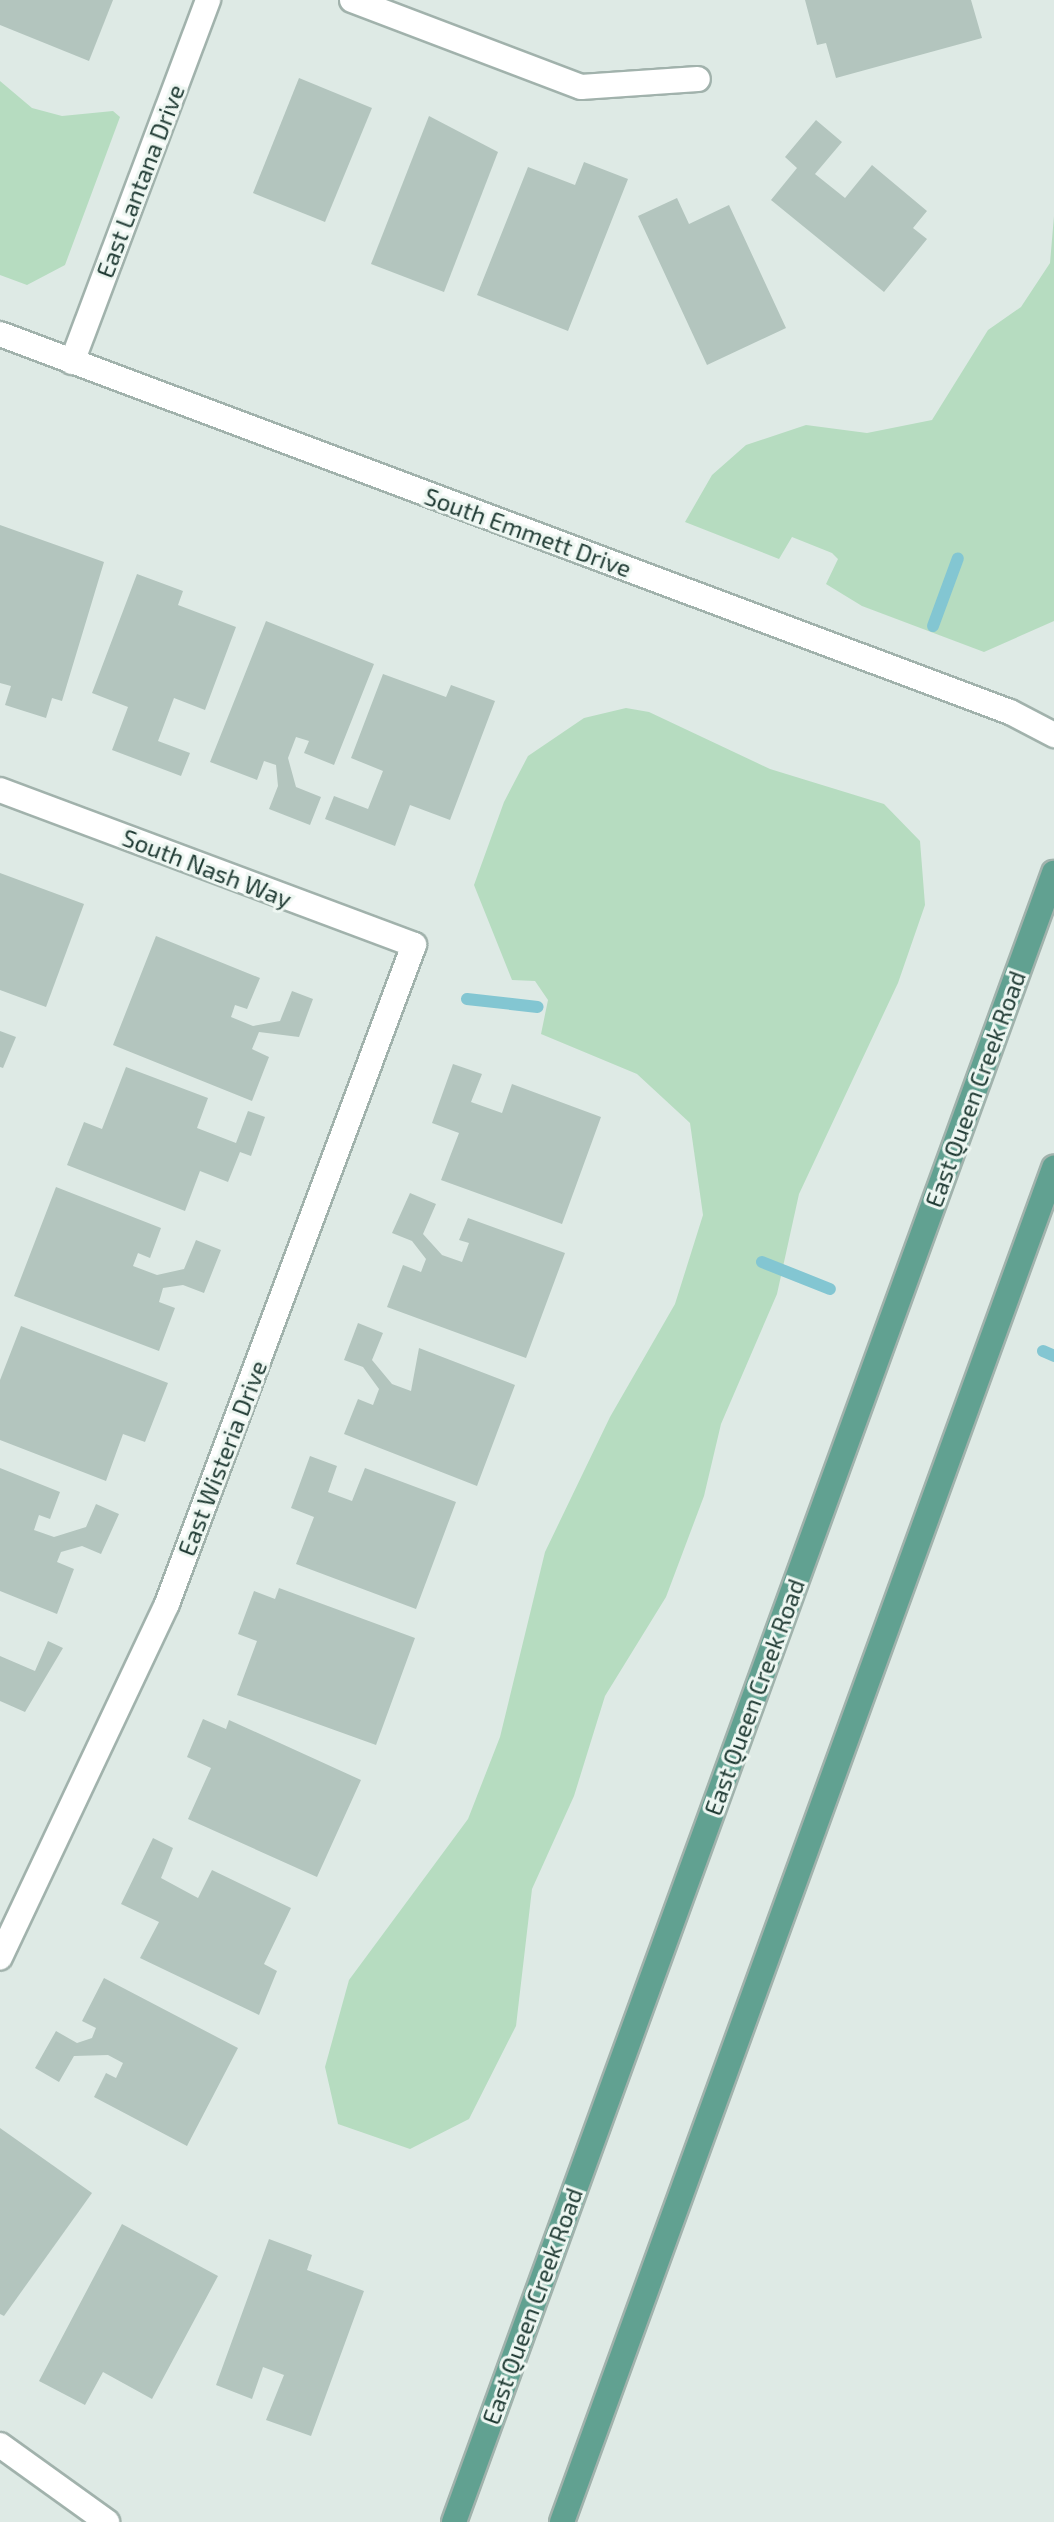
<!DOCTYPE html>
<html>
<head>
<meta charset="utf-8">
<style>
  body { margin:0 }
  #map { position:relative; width:1054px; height:2522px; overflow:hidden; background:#deeae5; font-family:"Exo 2",sans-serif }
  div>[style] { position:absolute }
  .green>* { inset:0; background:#b6dcc0 }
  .stream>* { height:12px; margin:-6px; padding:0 6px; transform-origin:6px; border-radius:6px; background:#83c6d2 }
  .building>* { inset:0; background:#b3c5be }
  .roads { filter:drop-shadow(2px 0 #a1b2ac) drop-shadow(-2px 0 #a1b2ac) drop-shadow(0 2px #a1b2ac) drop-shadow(0 -2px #a1b2ac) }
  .street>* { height:24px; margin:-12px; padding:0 12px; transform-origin:12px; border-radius:12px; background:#fff }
  .primary>* { height:24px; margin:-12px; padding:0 12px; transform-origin:12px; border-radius:12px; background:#61a191 }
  span { translate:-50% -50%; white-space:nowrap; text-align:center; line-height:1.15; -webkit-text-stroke:6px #eef7f2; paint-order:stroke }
  .street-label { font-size:24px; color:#1f3a33 }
</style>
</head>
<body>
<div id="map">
  <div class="green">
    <i style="clip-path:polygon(0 81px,32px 108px,62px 116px,113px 111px,120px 117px,65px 265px,27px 285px,0 275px)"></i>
    <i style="clip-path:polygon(1054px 216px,1054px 621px,984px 652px,862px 606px,826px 584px,838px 559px,832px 553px,792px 537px,779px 559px,685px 522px,712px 475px,746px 445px,806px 425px,867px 433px,932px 420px,988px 330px,1021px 307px,1050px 263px)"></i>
    <i style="clip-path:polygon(626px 708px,649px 712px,770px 769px,884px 804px,920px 841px,925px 905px,898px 983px,799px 1194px,777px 1294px,721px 1424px,704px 1496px,666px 1597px,605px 1696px,574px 1796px,532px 1889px,516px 2026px,469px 2119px,410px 2149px,338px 2124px,325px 2067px,349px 1980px,468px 1819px,500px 1737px,545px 1552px,610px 1417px,675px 1304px,703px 1215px,690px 1123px,637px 1074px,541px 1034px,548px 1000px,535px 981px,512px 980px,474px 885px,504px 802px,528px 756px,584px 718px)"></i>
  </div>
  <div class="stream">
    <i style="left:933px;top:626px;width:72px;rotate:-69.8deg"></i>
    <i style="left:467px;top:999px;width:71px;rotate:6.4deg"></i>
    <i style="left:762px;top:1262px;width:73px;rotate:21.7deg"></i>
    <i style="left:1043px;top:1351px;width:12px;rotate:24deg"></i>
  </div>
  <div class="building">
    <i style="clip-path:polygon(0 0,113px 0,89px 61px,0 25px)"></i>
    <i style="clip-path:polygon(805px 0,971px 0,982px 38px,836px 78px,826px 43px,817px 45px)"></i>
    <i style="clip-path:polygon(299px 78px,372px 108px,325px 222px,253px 193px)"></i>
    <i style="clip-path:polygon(429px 116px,498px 152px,444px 292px,371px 264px)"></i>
    <i style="clip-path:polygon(816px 120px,842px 142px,815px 174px,845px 198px,872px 165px,927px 211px,913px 228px,927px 239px,884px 292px,771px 200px,797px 168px,785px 157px)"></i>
    <i style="clip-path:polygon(584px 162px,628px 179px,568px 331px,477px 295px,528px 167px,575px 185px)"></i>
    <i style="clip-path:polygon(677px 198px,689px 224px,729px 205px,786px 328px,707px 365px,638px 216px)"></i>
    <i style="clip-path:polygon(0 525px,104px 562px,62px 701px,52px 698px,46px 718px,5px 705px,11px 686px,0 683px)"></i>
    <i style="clip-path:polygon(137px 574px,183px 591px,178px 605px,236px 627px,205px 710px,174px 698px,158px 741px,190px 753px,181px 776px,112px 750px,128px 707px,92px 693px)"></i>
    <i style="clip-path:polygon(266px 621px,374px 664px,334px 765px,304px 753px,309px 741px,296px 737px,288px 758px,296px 787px,321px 797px,310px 825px,269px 809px,278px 786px,276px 765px,264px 761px,257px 780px,210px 762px)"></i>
    <i style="clip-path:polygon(383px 674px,446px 697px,451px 685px,495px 701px,450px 820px,410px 805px,395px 846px,325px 819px,334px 796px,368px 809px,383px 771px,351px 758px)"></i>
    <i style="clip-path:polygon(0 873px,84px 904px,46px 1007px,0 990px)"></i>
    <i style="clip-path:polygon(156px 936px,260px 978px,247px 1009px,235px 1005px,231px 1017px,253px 1026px,280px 1021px,292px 991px,313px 999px,299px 1037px,259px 1032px,252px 1049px,269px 1057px,252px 1101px,113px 1045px)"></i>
    <i style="clip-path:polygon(0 1031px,16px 1037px,3px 1068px,0 1067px)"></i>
    <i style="clip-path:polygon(453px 1064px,482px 1074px,471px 1102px,502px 1113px,512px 1084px,601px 1117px,562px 1224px,441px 1180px,459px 1133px,432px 1123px)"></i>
    <i style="clip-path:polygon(126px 1067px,208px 1098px,197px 1128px,236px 1143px,248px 1111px,265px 1117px,251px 1156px,240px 1152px,228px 1182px,200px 1171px,185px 1211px,67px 1165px,84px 1122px,102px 1129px)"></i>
    <i style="clip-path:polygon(56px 1187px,161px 1228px,150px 1258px,138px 1253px,133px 1266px,157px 1275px,184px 1269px,196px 1240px,221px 1250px,204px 1293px,183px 1285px,163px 1288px,159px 1302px,175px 1308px,159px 1351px,14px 1296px)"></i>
    <i style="clip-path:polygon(410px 1193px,436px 1204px,423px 1234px,442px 1255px,462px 1262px,469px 1243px,459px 1240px,468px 1218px,565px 1253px,526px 1358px,387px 1307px,403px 1265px,421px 1272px,426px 1259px,412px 1241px,392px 1233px)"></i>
    <i style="clip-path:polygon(358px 1323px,383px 1333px,372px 1360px,392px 1384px,411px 1391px,419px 1348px,515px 1385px,477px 1486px,344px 1434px,358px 1399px,373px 1405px,379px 1389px,363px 1367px,344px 1360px)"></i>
    <i style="clip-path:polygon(21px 1326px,168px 1383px,145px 1442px,123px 1434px,106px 1481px,0 1440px,0 1380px)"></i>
    <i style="clip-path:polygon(310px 1456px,337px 1466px,328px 1492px,352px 1501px,365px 1468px,456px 1502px,416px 1609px,296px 1564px,314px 1517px,291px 1508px)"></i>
    <i style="clip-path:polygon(0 1468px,60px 1492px,50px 1519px,39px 1515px,34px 1530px,54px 1537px,86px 1527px,96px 1504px,119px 1514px,101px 1554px,82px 1546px,61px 1552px,57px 1562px,74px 1569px,57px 1614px,0 1591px)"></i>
    <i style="clip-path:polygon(279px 1588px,415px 1638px,376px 1745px,237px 1695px,257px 1641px,238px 1634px,254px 1591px,275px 1599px)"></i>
    <i style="clip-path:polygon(48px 1641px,63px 1648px,25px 1712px,0 1701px,0 1656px,35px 1671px)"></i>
    <i style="clip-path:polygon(203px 1719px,226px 1729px,229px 1720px,361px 1780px,317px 1877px,188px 1819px,211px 1768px,187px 1757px)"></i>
    <i style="clip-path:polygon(153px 1838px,173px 1848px,161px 1878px,198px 1898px,212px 1870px,291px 1908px,264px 1964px,277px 1971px,259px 2015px,140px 1958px,159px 1922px,121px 1904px)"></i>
    <i style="clip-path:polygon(104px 1978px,238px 2048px,187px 2146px,94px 2097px,106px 2073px,116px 2078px,123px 2063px,108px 2055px,74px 2056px,59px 2082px,35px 2068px,56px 2031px,77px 2043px,92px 2038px,96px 2028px,82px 2021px)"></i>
    <i style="clip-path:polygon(0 2128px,92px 2193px,4px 2316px,0 2314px)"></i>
    <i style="clip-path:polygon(122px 2224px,218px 2276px,152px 2399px,103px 2372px,85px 2405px,39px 2381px)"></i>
    <i style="clip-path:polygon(269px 2239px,312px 2255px,307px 2270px,364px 2291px,311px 2436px,266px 2420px,284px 2375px,263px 2367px,252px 2399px,216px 2385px)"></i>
  </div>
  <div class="roads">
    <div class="street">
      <i style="left:352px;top:0;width:245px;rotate:20.8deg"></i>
      <i style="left:581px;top:87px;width:117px;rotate:-3.9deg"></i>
      <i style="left:0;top:334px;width:1078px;rotate:20.52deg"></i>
      <i style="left:1010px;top:712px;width:50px;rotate:27.6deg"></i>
      <i style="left:72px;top:362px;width:387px;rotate:-69.4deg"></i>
      <i style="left:0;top:790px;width:442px;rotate:20.5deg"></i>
      <i style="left:414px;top:945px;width:704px;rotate:110.55deg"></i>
      <i style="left:167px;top:1604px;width:391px;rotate:115.3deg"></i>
      <i style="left:0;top:2445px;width:132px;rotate:35.7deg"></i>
    </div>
    <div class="primary">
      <i style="left:454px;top:2522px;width:1755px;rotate:-70.01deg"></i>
      <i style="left:562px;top:2522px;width:1441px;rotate:-70.03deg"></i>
    </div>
  </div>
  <div class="street-label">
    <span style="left:140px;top:181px;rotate:-69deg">East Lantana Drive</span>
    <span style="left:528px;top:532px;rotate:20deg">South Emmett Drive</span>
    <span style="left:207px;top:868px;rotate:21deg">South Nash Way</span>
    <span style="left:975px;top:1089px;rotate:-70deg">East Queen Creek Road</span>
    <span style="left:222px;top:1458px;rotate:-69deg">East Wisteria Drive</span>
    <span style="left:754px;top:1697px;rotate:-70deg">East Queen Creek Road</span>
    <span style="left:532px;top:2306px;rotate:-70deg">East Queen Creek Road</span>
  </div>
</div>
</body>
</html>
